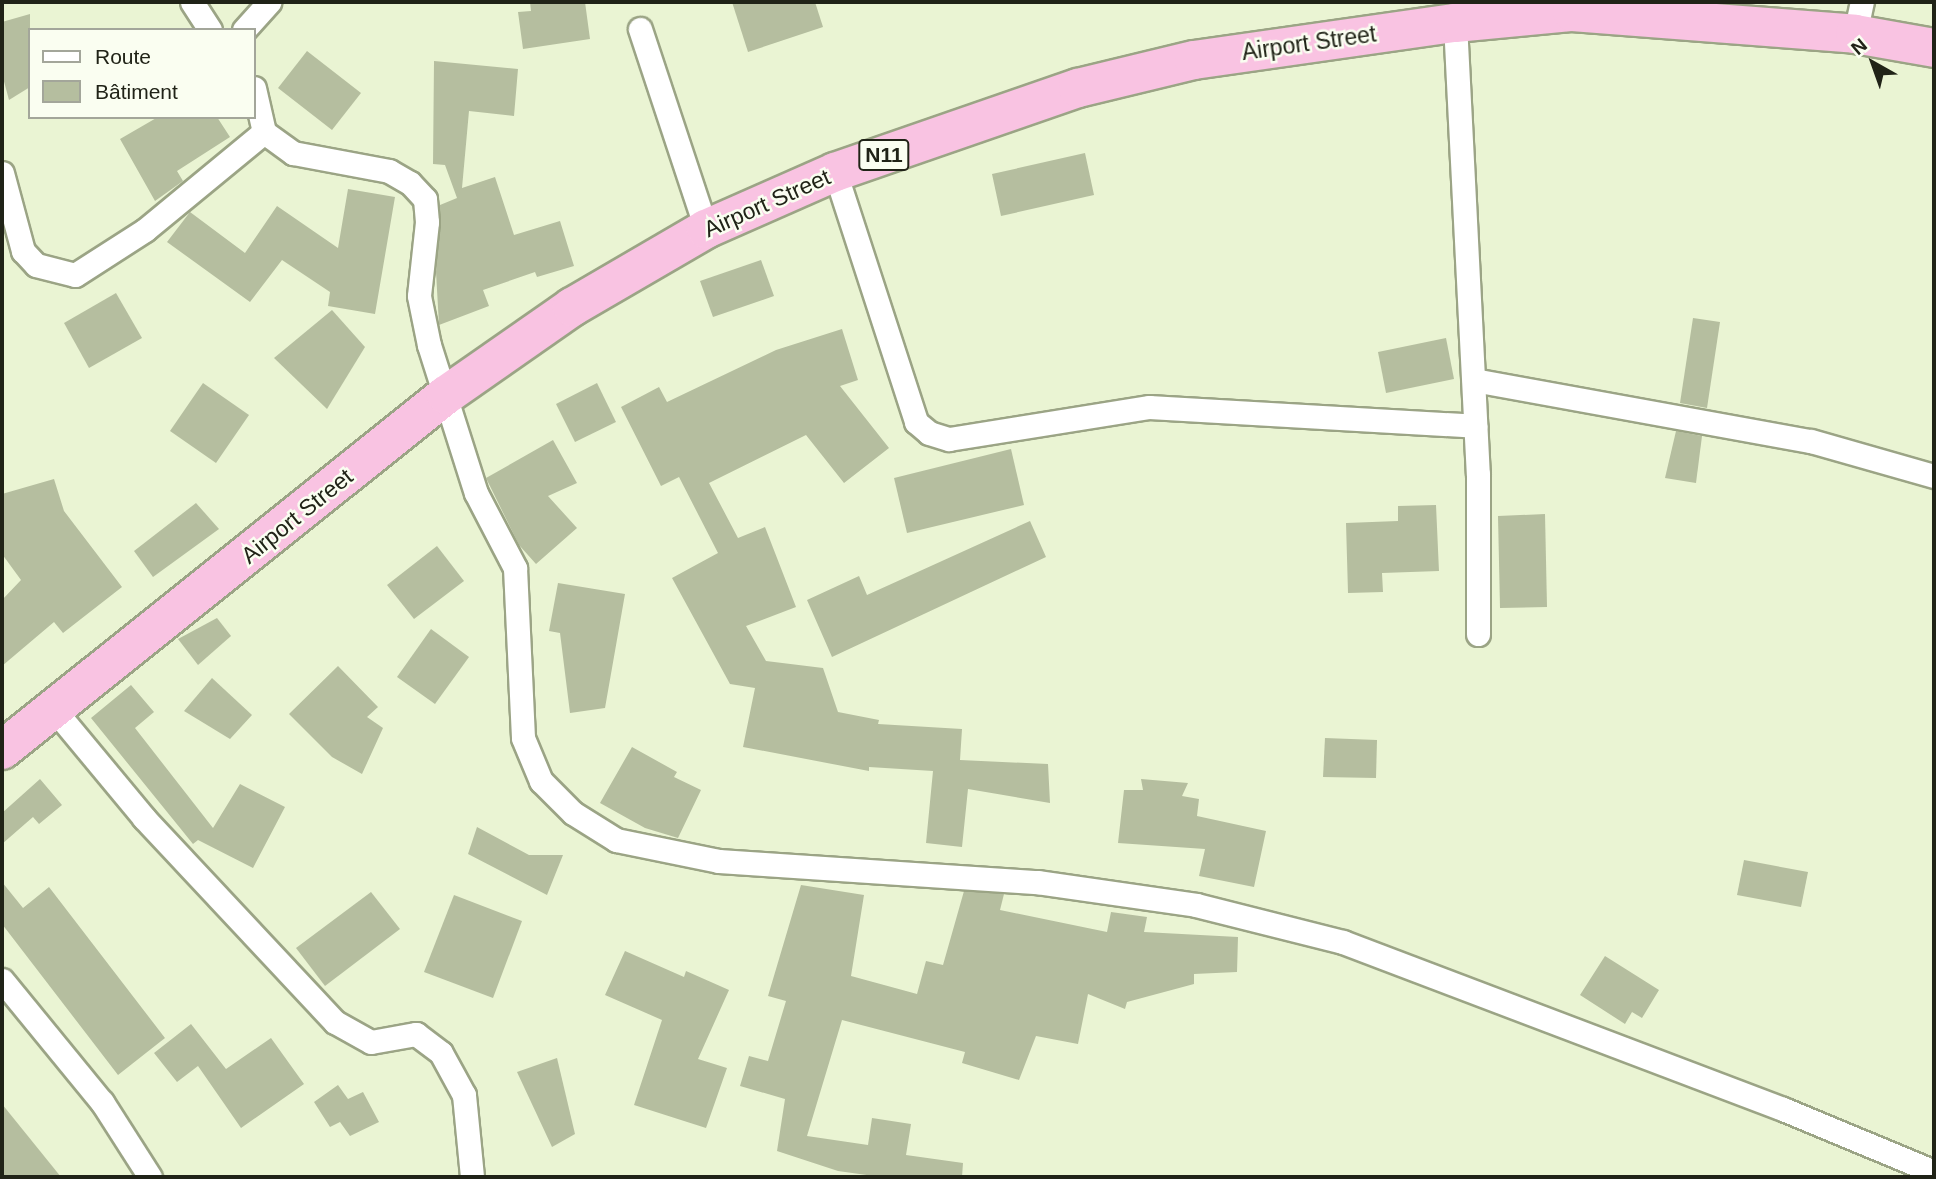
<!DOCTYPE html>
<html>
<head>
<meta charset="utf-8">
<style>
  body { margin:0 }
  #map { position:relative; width:1936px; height:1179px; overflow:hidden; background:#eaf4d3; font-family:Arial,sans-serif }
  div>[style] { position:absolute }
  .building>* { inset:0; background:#b5be9f }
  .roads { filter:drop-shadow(2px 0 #9ba485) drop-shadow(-2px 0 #9ba485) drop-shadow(0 2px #9ba485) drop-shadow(0 -2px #9ba485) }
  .street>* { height:23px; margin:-11.5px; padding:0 11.5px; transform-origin:11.5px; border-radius:11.5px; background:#fff }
  .highway>* { height:38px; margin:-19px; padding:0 19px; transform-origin:19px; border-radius:19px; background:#f9c3e2 }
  span { translate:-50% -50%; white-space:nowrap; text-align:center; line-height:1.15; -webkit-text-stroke:5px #fafef1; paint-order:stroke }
  .shield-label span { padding:2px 5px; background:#fafef1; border:2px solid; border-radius:5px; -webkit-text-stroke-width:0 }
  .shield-label { font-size:21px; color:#202317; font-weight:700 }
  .street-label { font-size:23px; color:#202317 }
  .frame { position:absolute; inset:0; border:4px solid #202317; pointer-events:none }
  .legend { position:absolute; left:28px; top:28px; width:228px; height:91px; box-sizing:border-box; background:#fafef1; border:2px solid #a3a69a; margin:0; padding:9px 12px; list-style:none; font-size:21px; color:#202317 }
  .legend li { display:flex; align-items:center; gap:14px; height:35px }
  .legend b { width:35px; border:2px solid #a3a69a }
  .north { position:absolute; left:1838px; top:28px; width:70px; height:70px; -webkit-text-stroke:5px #fafef1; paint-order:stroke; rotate:320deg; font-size:19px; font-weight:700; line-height:28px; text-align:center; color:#202317 }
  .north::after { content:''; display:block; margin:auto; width:24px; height:32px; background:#202317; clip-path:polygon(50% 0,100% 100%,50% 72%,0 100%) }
</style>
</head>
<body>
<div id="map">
  <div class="building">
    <i style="clip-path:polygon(530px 2px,585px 2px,590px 39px,523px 49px,518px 12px,531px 11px)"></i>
    <i style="clip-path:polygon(732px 2px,815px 2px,823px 27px,748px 52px)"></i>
    <i style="clip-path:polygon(30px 14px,30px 87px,9px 100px,2px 74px,2px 22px)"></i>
    <i style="clip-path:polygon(307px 51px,361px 93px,332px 130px,278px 88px)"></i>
    <i style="clip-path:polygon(434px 61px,518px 69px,514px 116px,469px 111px,462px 188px,495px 177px,514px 235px,560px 221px,574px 266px,537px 277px,535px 272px,483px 290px,489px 306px,439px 325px,436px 272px,440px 205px,457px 198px,445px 165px,433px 164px)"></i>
    <i style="clip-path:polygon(158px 117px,217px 117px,230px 137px,177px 171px,183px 181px,155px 201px,120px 139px)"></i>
    <i style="clip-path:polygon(1085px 153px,1094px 195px,1001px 216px,992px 174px)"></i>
    <i style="clip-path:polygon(348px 189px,395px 197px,375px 314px,328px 306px,330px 292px,282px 260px,250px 302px,167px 242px,190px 212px,245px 253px,277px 206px,338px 248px)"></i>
    <i style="clip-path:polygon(761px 260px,774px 296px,713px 317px,700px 281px)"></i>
    <i style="clip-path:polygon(116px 293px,142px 338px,89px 368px,64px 323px)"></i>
    <i style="clip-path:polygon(332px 310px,365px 347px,327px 409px,274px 358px)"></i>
    <i style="clip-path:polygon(1693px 318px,1720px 322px,1707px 408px,1680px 403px)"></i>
    <i style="clip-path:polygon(842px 329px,858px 380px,840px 386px,889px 448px,844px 483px,806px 435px,709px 483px,738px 538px,765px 527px,796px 607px,746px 626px,766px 661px,823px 668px,838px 712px,879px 720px,878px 724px,962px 729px,960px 760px,1048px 764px,1050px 803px,968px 789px,962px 847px,926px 843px,933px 771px,869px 767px,869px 771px,743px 747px,755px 688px,730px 684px,672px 578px,718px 553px,679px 477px,661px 486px,621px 407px,659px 387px,667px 402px,776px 350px)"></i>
    <i style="clip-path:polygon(1446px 338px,1454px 379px,1386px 393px,1378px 352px)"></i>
    <i style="clip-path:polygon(203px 383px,249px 415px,216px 463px,170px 431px)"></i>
    <i style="clip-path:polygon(597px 383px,616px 422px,575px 442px,556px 404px)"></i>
    <i style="clip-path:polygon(1676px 431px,1702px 436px,1696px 483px,1665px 478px)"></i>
    <i style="clip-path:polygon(553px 440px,577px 483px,548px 496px,577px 528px,536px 564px,519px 545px,486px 478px)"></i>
    <i style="clip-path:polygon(1011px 449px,1024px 505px,907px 533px,894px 478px)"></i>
    <i style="clip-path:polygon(54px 479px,64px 511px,122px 587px,63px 633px,54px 622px,2px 666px,2px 600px,21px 580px,2px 554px,2px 494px)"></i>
    <i style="clip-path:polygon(196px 503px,219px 529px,153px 577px,134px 551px)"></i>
    <i style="clip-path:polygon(1436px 505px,1439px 571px,1382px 573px,1383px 592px,1348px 593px,1346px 523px,1398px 521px,1398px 506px)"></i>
    <i style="clip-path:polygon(1545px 514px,1547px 607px,1500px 608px,1498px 516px)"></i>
    <i style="clip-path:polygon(1030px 521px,1046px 557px,832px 657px,807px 600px,859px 576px,867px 595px)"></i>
    <i style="clip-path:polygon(437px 546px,464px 581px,414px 619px,387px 585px)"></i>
    <i style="clip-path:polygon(558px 583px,625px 594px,605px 708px,570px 713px,560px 633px,549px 631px)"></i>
    <i style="clip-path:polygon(217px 618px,231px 636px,198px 665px,178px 639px)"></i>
    <i style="clip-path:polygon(431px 629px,469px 657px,435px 704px,397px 677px)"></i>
    <i style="clip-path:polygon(338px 666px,378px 707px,367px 717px,383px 728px,362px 774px,332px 757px,289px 714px)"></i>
    <i style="clip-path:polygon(212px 678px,252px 715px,230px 739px,184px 711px)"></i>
    <i style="clip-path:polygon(131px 685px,154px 712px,135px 728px,213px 828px,240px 784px,285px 807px,253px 868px,198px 840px,193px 844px,91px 718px)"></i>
    <i style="clip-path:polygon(1325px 738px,1377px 740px,1376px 778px,1323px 777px)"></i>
    <i style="clip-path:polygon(632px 747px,677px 772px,674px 777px,701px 790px,678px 838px,645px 828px,600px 803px)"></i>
    <i style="clip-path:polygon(40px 779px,62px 805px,39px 824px,33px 817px,2px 844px,2px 813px)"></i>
    <i style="clip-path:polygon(1141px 779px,1188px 783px,1182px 796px,1199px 799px,1197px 816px,1266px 831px,1254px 887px,1199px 876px,1205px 849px,1118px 843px,1124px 790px,1143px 790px)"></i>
    <i style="clip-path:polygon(477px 827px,529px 855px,563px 855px,547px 895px,468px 854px)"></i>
    <i style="clip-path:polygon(1744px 860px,1808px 872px,1801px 907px,1737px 895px)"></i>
    <i style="clip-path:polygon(2px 882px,23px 908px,49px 887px,165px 1038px,118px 1075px,2px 924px)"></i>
    <i style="clip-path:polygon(801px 885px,864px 895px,851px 976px,917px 994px,926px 961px,943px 965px,964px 891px,1004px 894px,1000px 910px,1107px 932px,1111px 912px,1147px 917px,1144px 932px,1238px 937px,1237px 972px,1194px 974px,1194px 984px,1127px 1002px,1125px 1009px,1088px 994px,1078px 1044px,1036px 1036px,1019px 1080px,962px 1063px,965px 1052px,842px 1020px,807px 1136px,868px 1145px,872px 1118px,911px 1124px,906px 1155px,963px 1163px,962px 1177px,881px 1177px,838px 1171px,777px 1151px,785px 1099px,740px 1086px,749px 1056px,768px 1061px,786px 1001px,768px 996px)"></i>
    <i style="clip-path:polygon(371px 892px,400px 929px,325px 986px,296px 948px)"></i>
    <i style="clip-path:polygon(454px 895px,522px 921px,493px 998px,424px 972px)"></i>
    <i style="clip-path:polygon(625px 951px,684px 977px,686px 971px,729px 990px,698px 1059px,727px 1068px,706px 1128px,634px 1105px,662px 1020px,605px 995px)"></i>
    <i style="clip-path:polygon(1605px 956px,1659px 990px,1642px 1018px,1632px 1012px,1625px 1024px,1580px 995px)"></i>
    <i style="clip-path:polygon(191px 1024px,226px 1069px,271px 1038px,304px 1084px,241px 1128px,198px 1066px,177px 1082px,154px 1053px)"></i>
    <i style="clip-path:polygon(557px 1058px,575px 1134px,552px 1147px,517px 1072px)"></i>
    <i style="clip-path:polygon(338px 1085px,348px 1099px,363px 1092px,379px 1122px,350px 1136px,340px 1122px,330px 1127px,314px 1102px)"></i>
    <i style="clip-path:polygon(2px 1104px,61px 1177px,2px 1177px)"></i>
  </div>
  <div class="roads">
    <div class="street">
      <i style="left:192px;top:2px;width:33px;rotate:57deg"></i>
      <i style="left:1455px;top:23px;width:452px;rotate:87.1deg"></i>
      <i style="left:1478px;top:474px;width:160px;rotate:90deg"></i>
      <i style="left:640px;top:29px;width:211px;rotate:71.7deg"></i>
      <i style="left:244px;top:30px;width:38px;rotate:-48deg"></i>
      <i style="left:1855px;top:34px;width:33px;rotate:-78deg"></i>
      <i style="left:254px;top:88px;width:45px;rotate:77.2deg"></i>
      <i style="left:264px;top:132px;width:36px;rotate:36deg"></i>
      <i style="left:293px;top:153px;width:98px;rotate:10.6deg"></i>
      <i style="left:389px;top:171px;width:24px;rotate:30deg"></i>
      <i style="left:410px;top:183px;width:22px;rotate:47deg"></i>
      <i style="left:425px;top:199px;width:23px;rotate:85deg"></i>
      <i style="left:427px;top:222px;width:74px;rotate:96.2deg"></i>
      <i style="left:419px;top:296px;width:50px;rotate:78.5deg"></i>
      <i style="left:429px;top:345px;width:155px;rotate:72.4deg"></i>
      <i style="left:476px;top:493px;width:85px;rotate:62.5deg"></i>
      <i style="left:515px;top:568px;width:170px;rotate:87.3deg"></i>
      <i style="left:523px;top:738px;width:47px;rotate:67.3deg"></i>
      <i style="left:541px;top:781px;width:45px;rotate:45deg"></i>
      <i style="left:573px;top:813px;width:51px;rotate:32.1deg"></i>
      <i style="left:616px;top:840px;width:105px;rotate:11.5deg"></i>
      <i style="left:719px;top:861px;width:319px;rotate:3.8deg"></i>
      <i style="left:1037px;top:882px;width:161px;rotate:8.2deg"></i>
      <i style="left:1196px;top:905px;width:152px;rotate:14.1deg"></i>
      <i style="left:1343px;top:942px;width:471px;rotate:20.8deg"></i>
      <i style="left:1783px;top:1109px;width:164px;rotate:22.6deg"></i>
      <i style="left:835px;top:172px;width:263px;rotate:72deg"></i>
      <i style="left:916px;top:422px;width:17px;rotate:40deg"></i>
      <i style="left:929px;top:433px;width:21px;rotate:17deg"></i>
      <i style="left:949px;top:439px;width:203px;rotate:-9.1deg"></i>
      <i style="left:1149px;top:407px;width:327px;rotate:3.3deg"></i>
      <i style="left:2px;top:173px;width:81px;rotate:74.9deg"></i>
      <i style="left:23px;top:251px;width:19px;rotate:47deg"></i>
      <i style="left:36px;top:265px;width:40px;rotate:14.4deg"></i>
      <i style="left:75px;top:275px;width:83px;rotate:-32.7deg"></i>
      <i style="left:145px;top:230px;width:154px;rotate:-39.5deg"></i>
      <i style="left:1474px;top:380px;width:342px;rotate:10.3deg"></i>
      <i style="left:1811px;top:441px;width:128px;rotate:15.9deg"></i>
      <i style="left:52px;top:707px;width:144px;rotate:50.3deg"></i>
      <i style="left:144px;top:818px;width:279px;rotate:46.9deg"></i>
      <i style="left:335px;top:1022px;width:41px;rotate:29.1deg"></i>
      <i style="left:371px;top:1042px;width:46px;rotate:-10.1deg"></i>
      <i style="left:416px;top:1034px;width:31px;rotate:37deg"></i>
      <i style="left:441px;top:1053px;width:48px;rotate:61.3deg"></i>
      <i style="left:464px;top:1095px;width:82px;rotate:84.4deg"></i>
      <i style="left:2px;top:980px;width:158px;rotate:50.7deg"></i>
      <i style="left:102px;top:1102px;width:89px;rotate:57.4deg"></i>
    </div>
    <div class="highway">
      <i style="left:2px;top:750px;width:568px;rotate:-38.64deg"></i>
      <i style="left:446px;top:395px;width:154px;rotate:-34.9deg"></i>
      <i style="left:572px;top:307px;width:155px;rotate:-30.2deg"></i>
      <i style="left:706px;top:229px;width:141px;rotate:-23.8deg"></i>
      <i style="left:835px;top:172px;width:257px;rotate:-19.1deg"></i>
      <i style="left:1078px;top:88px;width:119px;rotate:-13.6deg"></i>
      <i style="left:1194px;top:60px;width:264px;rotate:-8.1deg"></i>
      <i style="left:1455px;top:23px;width:118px;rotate:-5.4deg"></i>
      <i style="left:1572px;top:12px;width:284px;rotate:4.4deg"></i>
      <i style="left:1855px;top:34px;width:80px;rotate:10deg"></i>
    </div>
  </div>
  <div class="shield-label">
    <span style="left:884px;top:155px">N11</span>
  </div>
  <div class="street-label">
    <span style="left:1309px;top:43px;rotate:-8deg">Airport Street</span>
    <span style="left:767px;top:203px;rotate:-24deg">Airport Street</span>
    <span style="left:297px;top:516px;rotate:-39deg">Airport Street</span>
  </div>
  <div class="frame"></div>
  <ul class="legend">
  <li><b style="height:9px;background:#fff"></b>Route</li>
  <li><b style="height:19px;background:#b5be9f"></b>Bâtiment</li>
  </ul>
  <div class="north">N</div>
</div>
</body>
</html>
